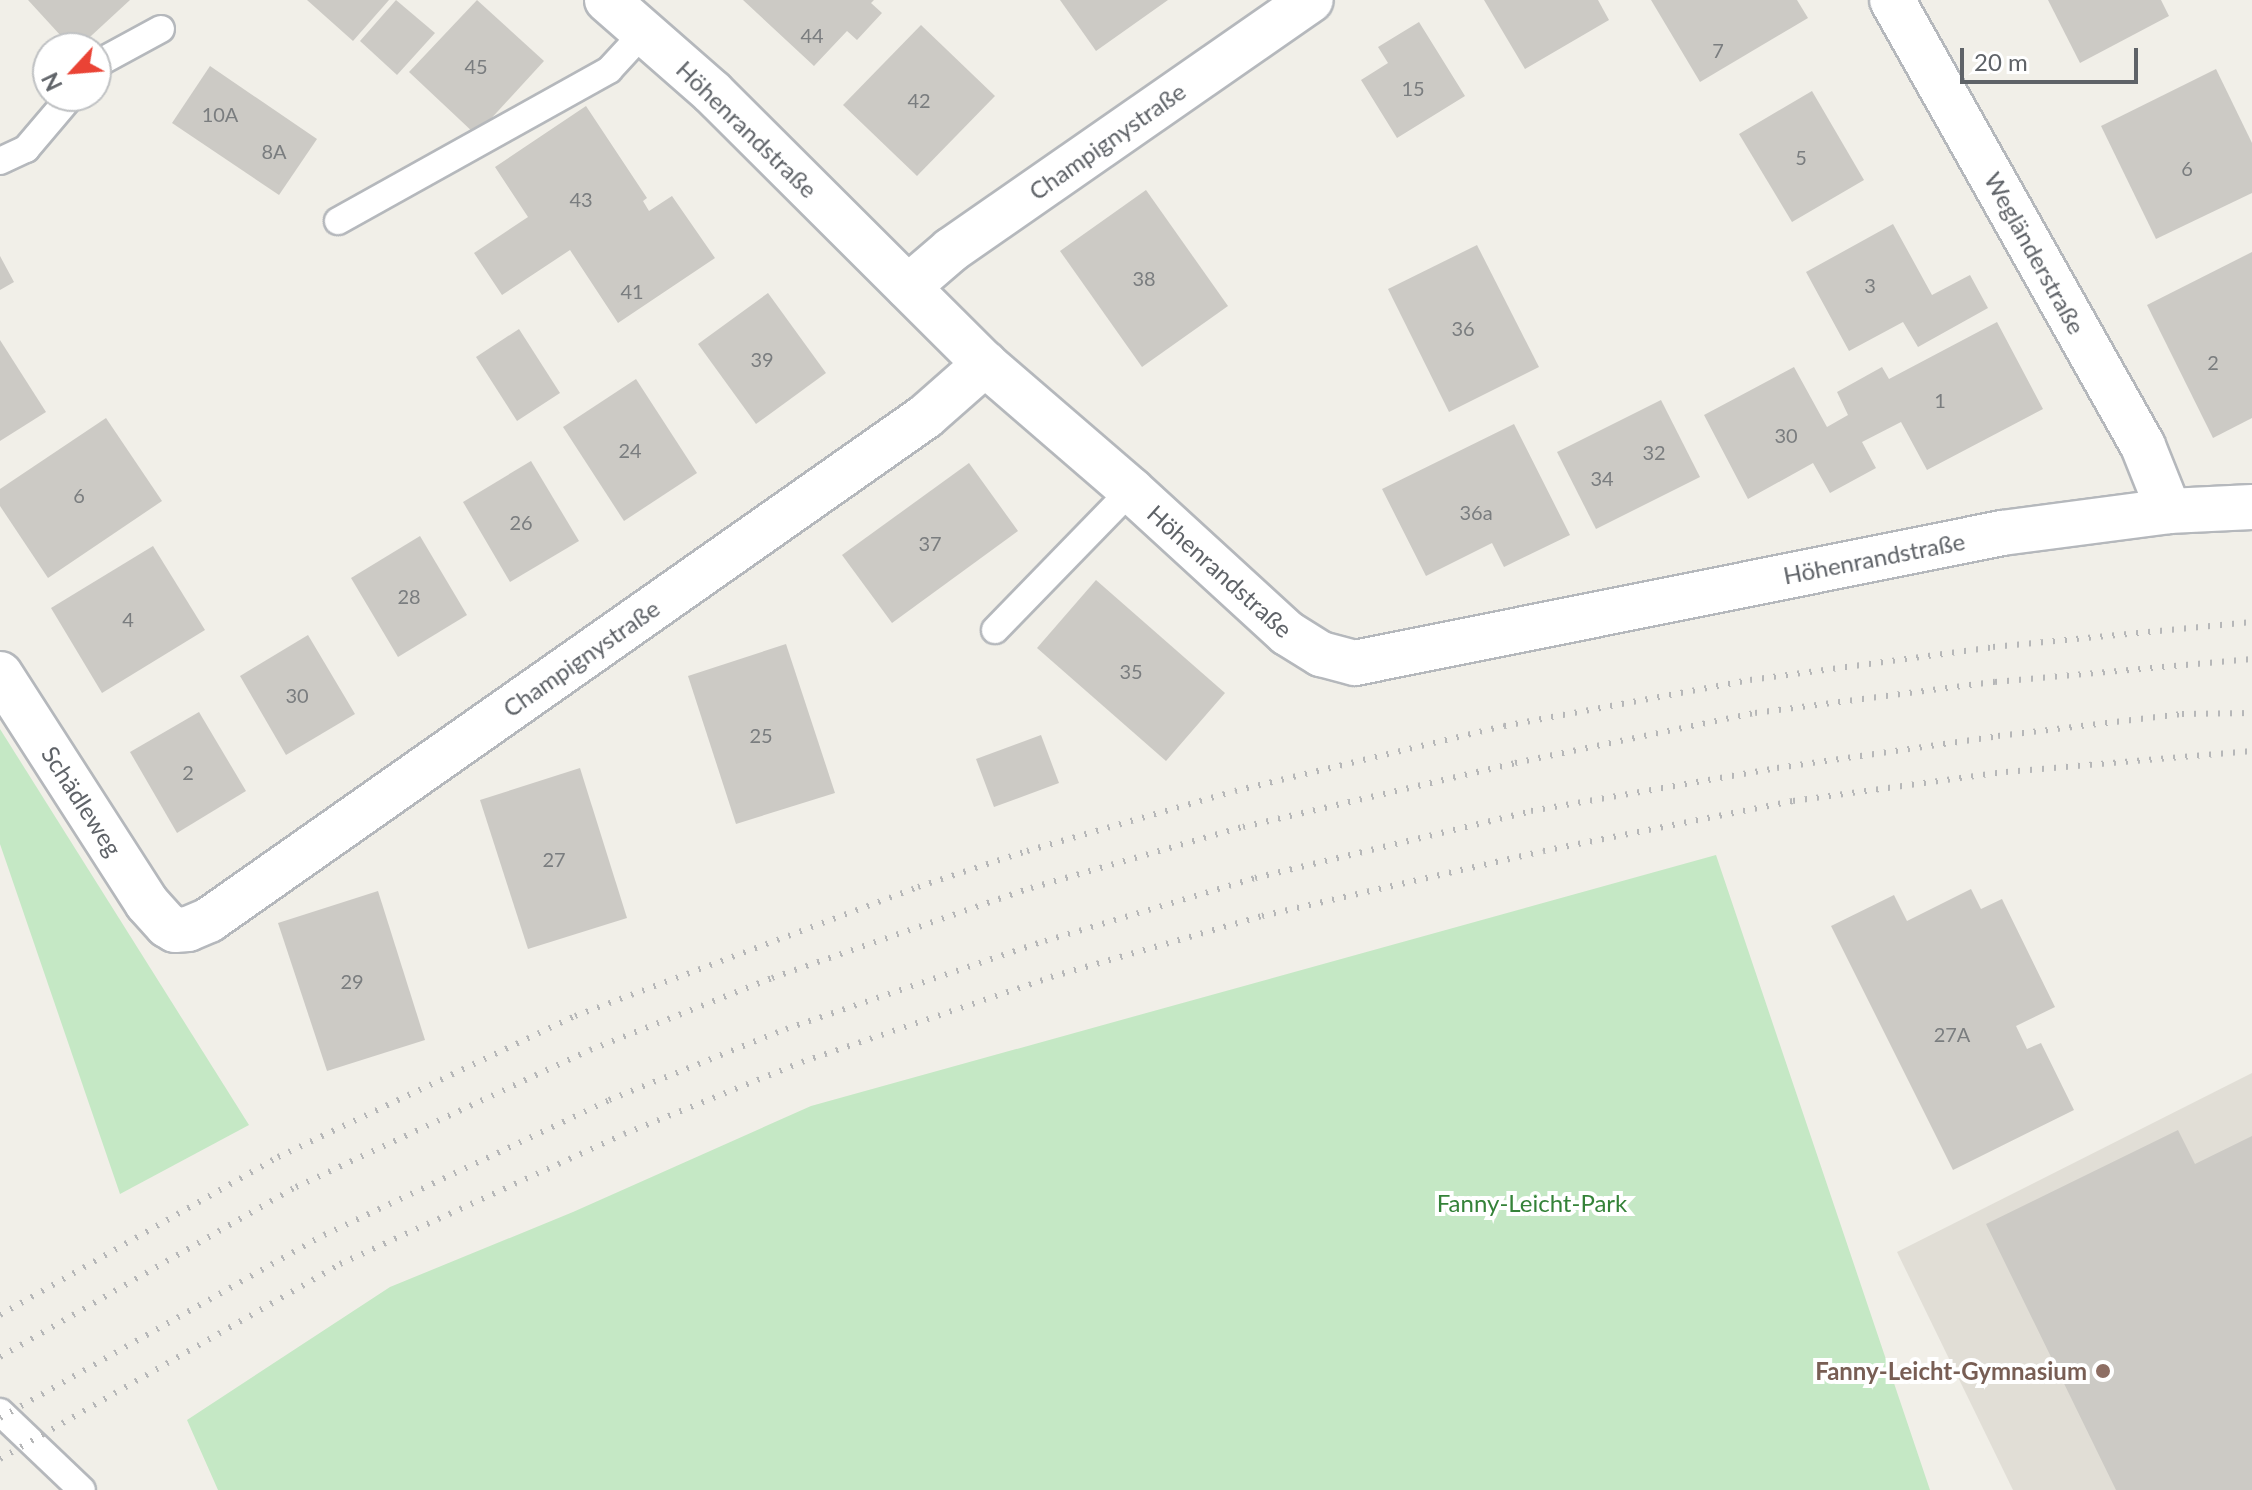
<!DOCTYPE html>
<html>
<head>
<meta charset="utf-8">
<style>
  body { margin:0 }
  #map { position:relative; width:2252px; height:1490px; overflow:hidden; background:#f1efe8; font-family:Lato,sans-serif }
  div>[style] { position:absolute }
  .education>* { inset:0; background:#e1ded6 }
  .green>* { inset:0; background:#c5e8c5 }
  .building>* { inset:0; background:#cccac5 }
  .roads { filter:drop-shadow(2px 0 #b5b8bc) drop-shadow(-2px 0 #b5b8bc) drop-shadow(0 2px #b5b8bc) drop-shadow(0 -2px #b5b8bc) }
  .service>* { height:26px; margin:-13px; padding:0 13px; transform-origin:13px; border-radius:13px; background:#fff }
  .minor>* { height:44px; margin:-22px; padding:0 22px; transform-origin:22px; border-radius:22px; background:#fff }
  .rail>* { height:6px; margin-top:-3px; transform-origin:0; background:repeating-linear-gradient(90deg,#b6b7b8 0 2px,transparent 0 12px) }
  .dots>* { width:22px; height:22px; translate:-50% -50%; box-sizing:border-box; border:4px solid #fff; border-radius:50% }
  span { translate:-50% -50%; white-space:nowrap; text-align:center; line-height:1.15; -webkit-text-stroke:8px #fff; paint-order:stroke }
  .number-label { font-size:20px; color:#7a7d7f }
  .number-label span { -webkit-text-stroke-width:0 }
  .street-label { font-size:24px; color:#5f6368 }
  .park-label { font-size:24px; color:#348238 }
  .education-label { font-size:24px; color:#785e54; font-weight:700 }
  .right { translate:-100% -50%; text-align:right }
  .north { position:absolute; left:32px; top:32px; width:80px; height:80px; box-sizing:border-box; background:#fff; border:2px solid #bfc1c3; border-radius:50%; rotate:244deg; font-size:22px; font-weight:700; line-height:32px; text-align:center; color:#5f6368 }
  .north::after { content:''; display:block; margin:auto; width:28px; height:36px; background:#ea4335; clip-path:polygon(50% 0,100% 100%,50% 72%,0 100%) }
  .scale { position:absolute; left:1960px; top:48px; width:178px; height:36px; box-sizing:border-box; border:4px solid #5f6368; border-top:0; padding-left:10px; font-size:24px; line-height:28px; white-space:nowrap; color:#5f6368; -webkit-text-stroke:6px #fff; paint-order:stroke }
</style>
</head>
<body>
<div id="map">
  <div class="education">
    <i style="clip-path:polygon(2252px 1073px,2252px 1490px,2013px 1490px,1897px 1252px)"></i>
  </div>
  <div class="green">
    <i style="clip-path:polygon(0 729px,249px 1125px,120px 1194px,0 844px)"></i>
    <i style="clip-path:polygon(1716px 855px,1930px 1490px,218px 1490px,187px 1420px,390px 1287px,573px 1212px,811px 1106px)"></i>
  </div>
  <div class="building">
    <i style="clip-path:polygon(28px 0,130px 0,78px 48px,72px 48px)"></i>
    <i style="clip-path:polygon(307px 0,389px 0,353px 41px)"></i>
    <i style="clip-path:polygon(396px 0,435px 33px,397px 75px,360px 41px)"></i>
    <i style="clip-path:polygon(477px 0,544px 61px,476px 135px,409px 72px)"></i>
    <i style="clip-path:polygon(743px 0,874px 0,871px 3px,882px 13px,857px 40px,847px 31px,814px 66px)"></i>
    <i style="clip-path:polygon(1060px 0,1168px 0,1096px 51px)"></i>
    <i style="clip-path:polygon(1484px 0,1598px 0,1609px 20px,1525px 69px)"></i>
    <i style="clip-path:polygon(1651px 0,1797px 0,1808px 18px,1700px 82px)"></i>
    <i style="clip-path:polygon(2048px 0,2161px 0,2169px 16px,2080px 63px)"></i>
    <i style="clip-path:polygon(1419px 22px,1465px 96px,1397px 138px,1361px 80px,1388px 63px,1378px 47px)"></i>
    <i style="clip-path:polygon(921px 25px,995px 96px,917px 176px,843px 105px)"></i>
    <i style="clip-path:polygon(210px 66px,317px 139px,279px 195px,172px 123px)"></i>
    <i style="clip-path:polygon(2216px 69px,2252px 143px,2252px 193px,2156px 239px,2101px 126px)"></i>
    <i style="clip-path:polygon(1812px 91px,1864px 180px,1792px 222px,1739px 134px)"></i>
    <i style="clip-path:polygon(586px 106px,647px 198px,643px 201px,649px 211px,672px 196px,715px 258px,618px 323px,570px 250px,502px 295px,474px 253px,528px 217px,495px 167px)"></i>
    <i style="clip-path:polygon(1146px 190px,1228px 306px,1142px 367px,1060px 251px)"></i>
    <i style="clip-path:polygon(1893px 224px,1932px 295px,1970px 275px,1988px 308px,1918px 347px,1903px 322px,1849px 351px,1806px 272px)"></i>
    <i style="clip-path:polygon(1477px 245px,1539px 367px,1449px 412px,1388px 289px)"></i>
    <i style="clip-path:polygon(2252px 252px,2252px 418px,2213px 438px,2147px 305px)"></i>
    <i style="clip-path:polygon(0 256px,14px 282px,0 290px)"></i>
    <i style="clip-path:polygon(768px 293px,826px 373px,756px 424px,698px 344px)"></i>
    <i style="clip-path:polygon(1997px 322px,2043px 409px,1927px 470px,1901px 422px,1862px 442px,1876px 468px,1830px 493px,1813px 463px,1748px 499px,1704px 415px,1794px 367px,1827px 427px,1848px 415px,1837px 392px,1882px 367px,1889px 379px)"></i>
    <i style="clip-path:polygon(519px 329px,560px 393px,517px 421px,476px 357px)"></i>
    <i style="clip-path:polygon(0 340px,46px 412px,0 441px)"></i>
    <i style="clip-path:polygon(636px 379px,697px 473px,624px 521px,563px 427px)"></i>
    <i style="clip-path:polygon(1661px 400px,1700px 477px,1596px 529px,1557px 452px)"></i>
    <i style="clip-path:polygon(106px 418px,162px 501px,48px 578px,0 506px,0 489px)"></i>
    <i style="clip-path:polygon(1514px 424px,1570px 535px,1504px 567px,1492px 543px,1426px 576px,1382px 489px)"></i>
    <i style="clip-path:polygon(531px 461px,579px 541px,510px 582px,463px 502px)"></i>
    <i style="clip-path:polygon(969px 463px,1018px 531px,892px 623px,842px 555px)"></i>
    <i style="clip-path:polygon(420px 536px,467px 615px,398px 657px,351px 578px)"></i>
    <i style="clip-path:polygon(153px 546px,205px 630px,102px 693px,51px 608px)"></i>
    <i style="clip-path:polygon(1096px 580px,1225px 693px,1166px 761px,1037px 648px)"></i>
    <i style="clip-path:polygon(308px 635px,355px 714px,286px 755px,240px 676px)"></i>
    <i style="clip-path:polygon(786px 644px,835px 793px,736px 824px,688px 676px)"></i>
    <i style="clip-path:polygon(199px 712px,246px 791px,177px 833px,130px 752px)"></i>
    <i style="clip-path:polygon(1041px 735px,1059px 783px,994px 807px,976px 759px)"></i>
    <i style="clip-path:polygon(580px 768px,627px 918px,528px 949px,480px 800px)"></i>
    <i style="clip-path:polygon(1971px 889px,1981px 909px,2002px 899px,2055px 1007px,2016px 1026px,2027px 1049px,2041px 1043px,2074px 1110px,1953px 1170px,1831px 926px,1894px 895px,1907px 921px)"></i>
    <i style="clip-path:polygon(378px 891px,425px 1040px,327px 1071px,278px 923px)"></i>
    <i style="clip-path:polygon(2178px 1130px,2195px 1164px,2252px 1136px,2252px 1490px,2116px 1490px,1986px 1224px)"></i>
  </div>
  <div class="roads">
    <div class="service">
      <i style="left:96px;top:67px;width:8px;rotate:-45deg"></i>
      <i style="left:102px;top:61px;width:67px;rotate:-28.5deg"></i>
      <i style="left:0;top:161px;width:29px;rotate:-25deg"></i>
      <i style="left:26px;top:149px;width:70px;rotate:-49.7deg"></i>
      <i style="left:338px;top:221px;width:310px;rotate:-29.1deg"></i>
      <i style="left:609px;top:70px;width:50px;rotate:-47.4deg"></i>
      <i style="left:995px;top:630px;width:195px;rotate:-45.8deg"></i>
      <i style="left:0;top:1412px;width:113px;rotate:43.6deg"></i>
    </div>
    <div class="minor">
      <i style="left:607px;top:0;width:140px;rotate:41.2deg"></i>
      <i style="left:712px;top:92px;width:385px;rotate:44.9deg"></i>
      <i style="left:985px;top:364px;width:193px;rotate:40.8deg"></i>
      <i style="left:1131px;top:490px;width:212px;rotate:42.5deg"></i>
      <i style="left:1287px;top:633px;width:40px;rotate:32deg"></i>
      <i style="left:1321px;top:654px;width:35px;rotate:15deg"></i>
      <i style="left:1355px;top:663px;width:660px;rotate:-11.36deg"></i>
      <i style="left:2002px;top:533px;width:168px;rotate:-7.5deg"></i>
      <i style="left:2169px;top:511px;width:83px;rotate:-2.8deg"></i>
      <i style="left:1892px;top:0;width:512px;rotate:60.63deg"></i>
      <i style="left:2143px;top:446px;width:70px;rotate:68.2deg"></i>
      <i style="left:908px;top:287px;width:57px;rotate:-40.7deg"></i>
      <i style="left:951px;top:250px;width:438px;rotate:-34.8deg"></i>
      <i style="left:0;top:674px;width:272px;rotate:57.3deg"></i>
      <i style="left:147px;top:903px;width:30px;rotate:48deg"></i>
      <i style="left:167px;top:925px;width:9px;rotate:32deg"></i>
      <i style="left:175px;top:930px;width:13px;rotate:-4deg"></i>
      <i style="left:188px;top:929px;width:23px;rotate:-23deg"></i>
      <i style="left:209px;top:920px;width:876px;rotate:-35.1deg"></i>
      <i style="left:926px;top:416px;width:79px;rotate:-41.4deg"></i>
    </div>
  </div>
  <div class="rail">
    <i style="left:0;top:1315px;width:320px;rotate:-29.6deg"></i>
    <i style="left:278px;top:1157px;width:329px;rotate:-25.4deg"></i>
    <i style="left:575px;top:1016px;width:366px;rotate:-20.6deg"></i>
    <i style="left:918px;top:887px;width:115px;rotate:-18.3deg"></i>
    <i style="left:1027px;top:851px;width:216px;rotate:-16.1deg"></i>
    <i style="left:1235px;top:791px;width:277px;rotate:-13.6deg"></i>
    <i style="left:1504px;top:726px;width:250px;rotate:-10.6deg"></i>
    <i style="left:1750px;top:680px;width:245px;rotate:-7.7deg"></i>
    <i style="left:1993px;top:647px;width:260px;rotate:-5.5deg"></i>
    <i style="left:0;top:1357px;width:341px;rotate:-29.9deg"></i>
    <i style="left:296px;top:1187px;width:324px;rotate:-25deg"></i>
    <i style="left:590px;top:1050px;width:196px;rotate:-21.6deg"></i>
    <i style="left:772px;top:978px;width:274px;rotate:-19.2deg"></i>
    <i style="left:1031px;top:888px;width:221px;rotate:-16.1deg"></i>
    <i style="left:1243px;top:827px;width:279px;rotate:-13.2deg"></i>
    <i style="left:1515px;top:763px;width:245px;rotate:-11.8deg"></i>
    <i style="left:1755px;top:713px;width:242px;rotate:-7.4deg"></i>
    <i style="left:1995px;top:682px;width:258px;rotate:-5.1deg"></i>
    <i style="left:0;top:1418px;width:372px;rotate:-29.5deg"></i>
    <i style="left:324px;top:1235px;width:315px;rotate:-25.3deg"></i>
    <i style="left:609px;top:1100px;width:191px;rotate:-21.9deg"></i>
    <i style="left:786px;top:1029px;width:274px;rotate:-18.8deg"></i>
    <i style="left:1045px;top:941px;width:219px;rotate:-16.7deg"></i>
    <i style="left:1255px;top:878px;width:284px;rotate:-13.6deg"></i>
    <i style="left:1531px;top:811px;width:250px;rotate:-9.9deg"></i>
    <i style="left:1777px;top:768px;width:223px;rotate:-8.2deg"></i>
    <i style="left:1998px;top:736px;width:185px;rotate:-6.8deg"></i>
    <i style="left:2182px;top:714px;width:70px;rotate:-0.8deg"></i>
    <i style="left:0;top:1459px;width:392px;rotate:-29.8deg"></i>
    <i style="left:340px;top:1264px;width:312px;rotate:-24.6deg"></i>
    <i style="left:624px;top:1134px;width:192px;rotate:-22deg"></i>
    <i style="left:802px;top:1062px;width:263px;rotate:-18.8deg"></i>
    <i style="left:1051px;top:977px;width:220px;rotate:-16.1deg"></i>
    <i style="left:1262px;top:916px;width:288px;rotate:-13deg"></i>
    <i style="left:1543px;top:851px;width:255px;rotate:-11.3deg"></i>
    <i style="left:1793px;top:801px;width:215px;rotate:-7.8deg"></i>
    <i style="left:2006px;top:772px;width:247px;rotate:-4.9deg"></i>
  </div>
  <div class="dots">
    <i style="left:2103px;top:1371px;background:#8d6e63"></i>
  </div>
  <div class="number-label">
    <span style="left:812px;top:35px">44</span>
    <span style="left:1718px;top:50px">7</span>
    <span style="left:476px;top:66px">45</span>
    <span style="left:1413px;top:88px">15</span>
    <span style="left:919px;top:100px">42</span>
    <span style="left:220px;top:114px">10A</span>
    <span style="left:274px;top:151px">8A</span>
    <span style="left:1801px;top:157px">5</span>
    <span style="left:2187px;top:168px">6</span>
    <span style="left:581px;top:199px">43</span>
    <span style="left:1144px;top:278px">38</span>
    <span style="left:1870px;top:285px">3</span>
    <span style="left:632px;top:291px">41</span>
    <span style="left:1463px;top:328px">36</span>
    <span style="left:762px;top:359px">39</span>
    <span style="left:2213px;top:362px">2</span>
    <span style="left:1940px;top:400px">1</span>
    <span style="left:1786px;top:435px">30</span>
    <span style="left:630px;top:450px">24</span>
    <span style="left:1654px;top:452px">32</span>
    <span style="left:1602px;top:478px">34</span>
    <span style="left:79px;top:495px">6</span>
    <span style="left:1476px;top:512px">36a</span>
    <span style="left:521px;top:522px">26</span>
    <span style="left:930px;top:543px">37</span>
    <span style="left:409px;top:596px">28</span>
    <span style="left:128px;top:619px">4</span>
    <span style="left:1131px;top:671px">35</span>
    <span style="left:297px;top:695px">30</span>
    <span style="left:761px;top:735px">25</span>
    <span style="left:188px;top:772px">2</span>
    <span style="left:554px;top:859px">27</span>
    <span style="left:352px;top:981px">29</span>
    <span style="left:1952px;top:1034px">27A</span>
  </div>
  <div class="street-label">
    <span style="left:747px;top:129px;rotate:44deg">Höhenrandstraße</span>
    <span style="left:1107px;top:141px;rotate:-35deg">Champignystraße</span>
    <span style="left:2035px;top:253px;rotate:61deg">Wegländerstraße</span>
    <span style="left:1874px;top:558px;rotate:-11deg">Höhenrandstraße</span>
    <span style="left:1220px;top:571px;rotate:42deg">Höhenrandstraße</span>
    <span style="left:581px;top:658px;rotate:-35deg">Champignystraße</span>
    <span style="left:82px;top:801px;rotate:57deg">Schädleweg</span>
  </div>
  <div class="park-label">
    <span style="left:1532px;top:1203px">Fanny-Leicht-Park</span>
  </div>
  <div class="education-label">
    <span class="right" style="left:2087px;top:1371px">Fanny-Leicht-Gymnasium</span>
  </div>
  <div class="north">N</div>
  <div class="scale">20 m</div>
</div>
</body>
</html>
